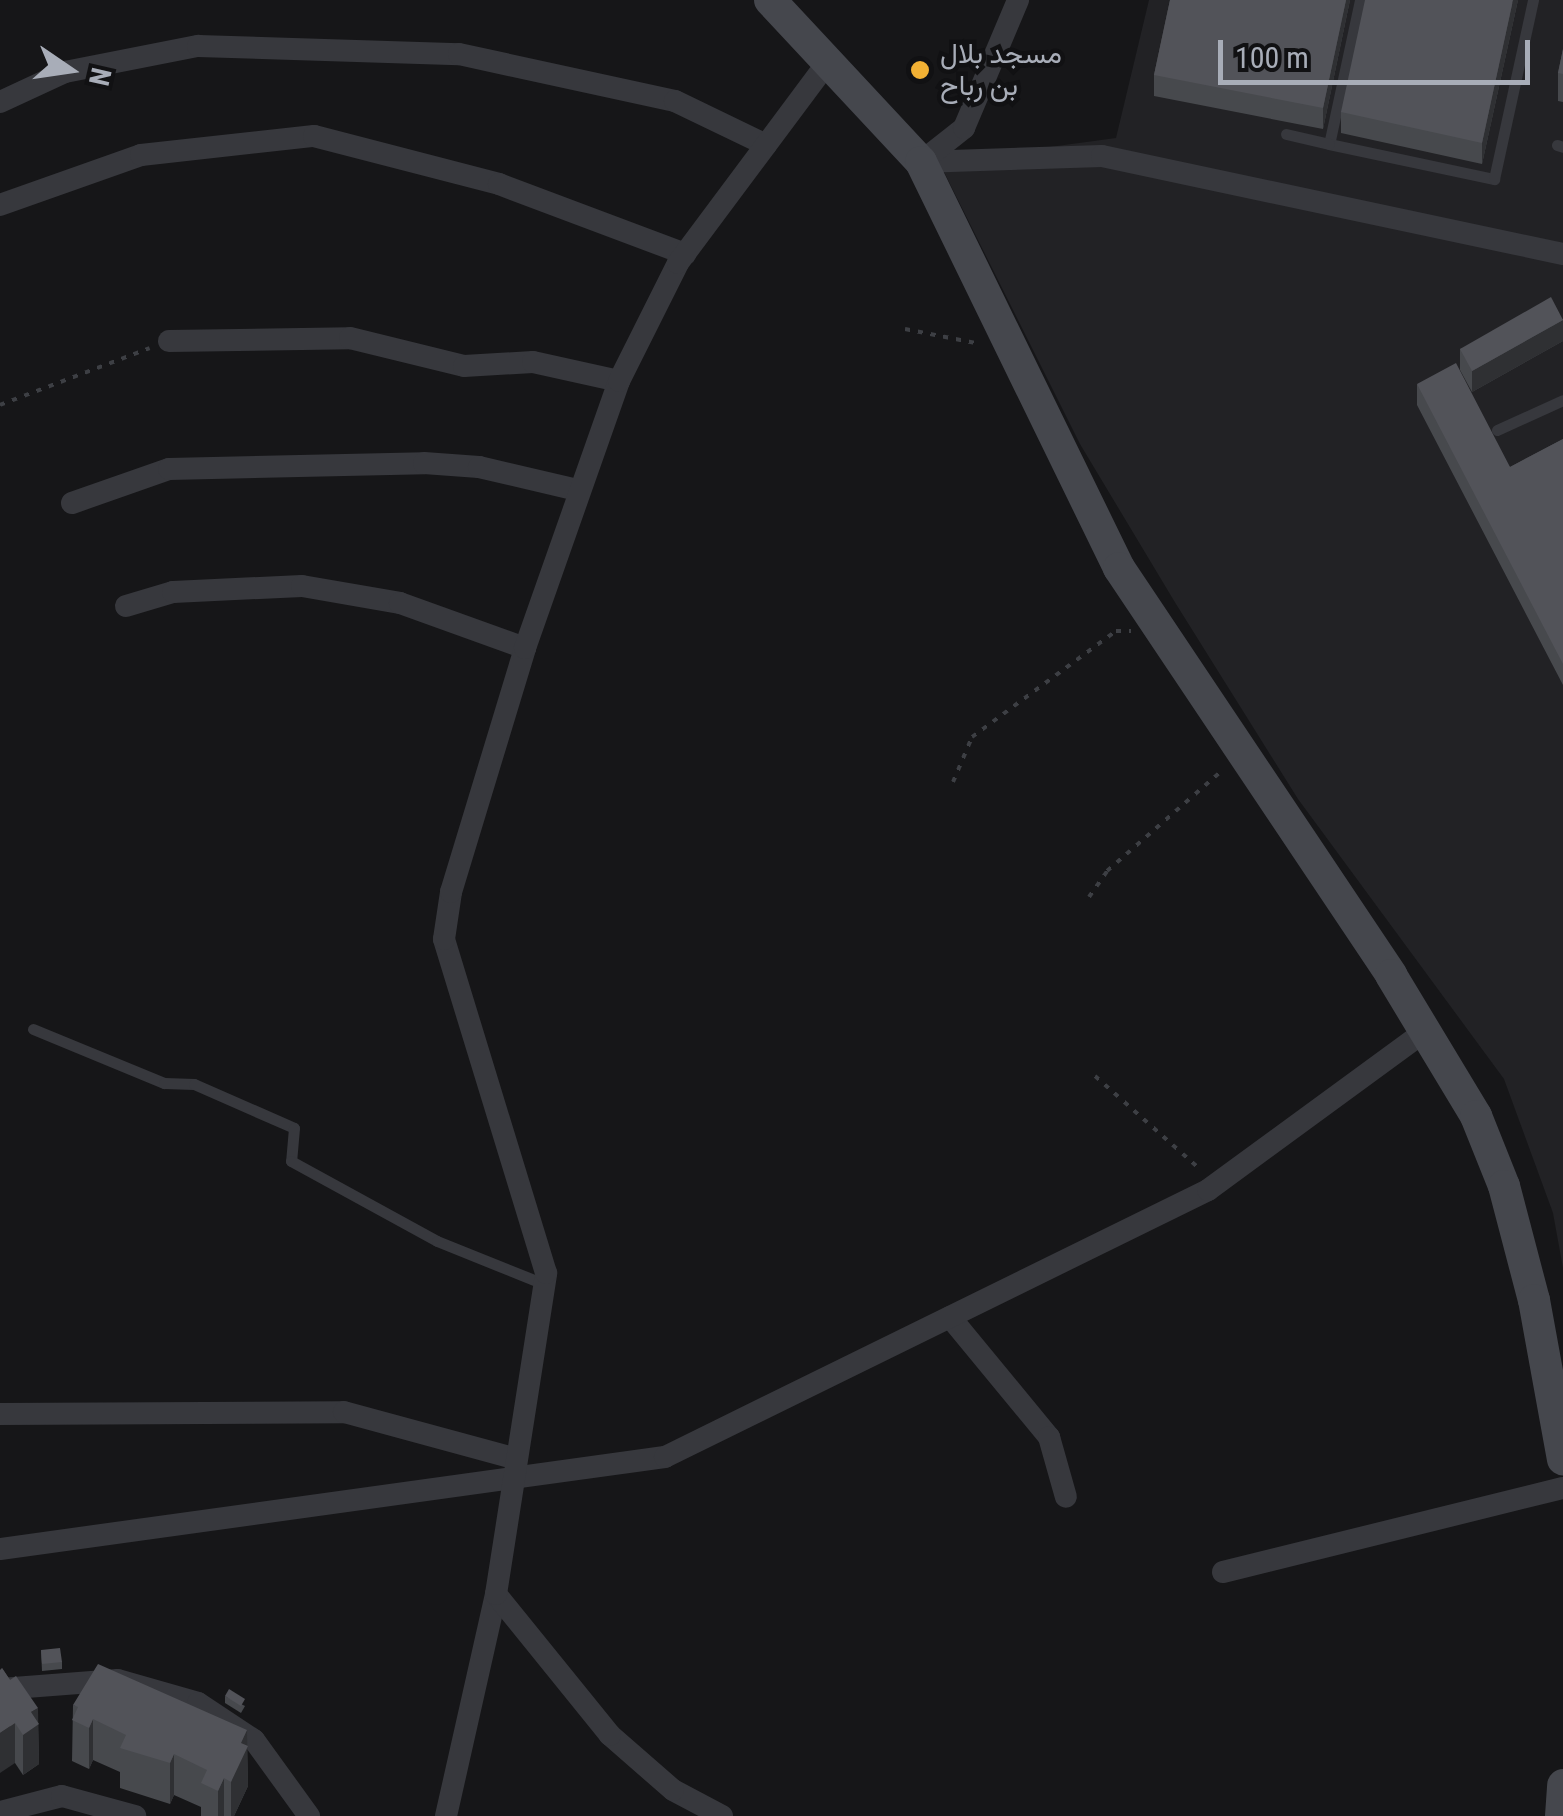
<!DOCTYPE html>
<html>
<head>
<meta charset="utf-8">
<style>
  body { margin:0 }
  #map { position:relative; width:1563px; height:1816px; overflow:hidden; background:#161618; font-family:"Roboto Condensed",Vazirmatn,sans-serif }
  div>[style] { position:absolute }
  .built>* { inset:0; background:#222225 }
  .path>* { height:4px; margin-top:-2px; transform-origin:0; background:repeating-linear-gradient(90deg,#3d3f44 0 5px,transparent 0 13px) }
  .service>* { height:11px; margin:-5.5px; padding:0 5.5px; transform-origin:5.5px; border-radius:5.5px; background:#37383d }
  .minor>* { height:22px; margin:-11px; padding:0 11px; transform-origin:11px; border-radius:11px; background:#37383d }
  .secondary>* { height:32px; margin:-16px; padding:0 16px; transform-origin:16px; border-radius:16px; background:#45474d }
  .wall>* { inset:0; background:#47494d }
  .shaded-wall>* { inset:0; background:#2f3033 }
  .building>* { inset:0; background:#525359 }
  .dots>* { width:28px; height:28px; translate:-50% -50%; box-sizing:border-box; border:5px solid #111113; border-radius:50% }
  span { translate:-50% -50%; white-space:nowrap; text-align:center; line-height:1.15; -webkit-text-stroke:9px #111113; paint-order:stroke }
  .poi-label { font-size:28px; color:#a8adb8 }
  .left { translate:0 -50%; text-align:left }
  .north { position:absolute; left:20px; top:20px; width:100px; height:100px; -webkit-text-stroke:8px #111113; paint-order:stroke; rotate:103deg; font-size:28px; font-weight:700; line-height:40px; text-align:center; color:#a8adb8 }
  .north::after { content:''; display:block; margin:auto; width:35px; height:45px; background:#a8adb8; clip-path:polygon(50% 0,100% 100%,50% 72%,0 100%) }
  .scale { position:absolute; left:1218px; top:40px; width:312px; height:45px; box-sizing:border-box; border:5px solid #a8adb8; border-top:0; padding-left:12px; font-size:30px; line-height:35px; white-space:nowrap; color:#a8adb8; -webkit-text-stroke:8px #111113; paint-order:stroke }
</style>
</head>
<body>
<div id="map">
  <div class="built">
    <i style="clip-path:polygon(1149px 0,1563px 0,1563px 1268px,1553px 1213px,1504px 1079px,1298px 799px,1176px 604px,1080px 444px,939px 162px,1116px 138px)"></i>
  </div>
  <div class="path">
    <i style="left:905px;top:329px;width:77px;rotate:11.2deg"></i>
    <i style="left:0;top:405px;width:160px;rotate:-20.8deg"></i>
    <i style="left:953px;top:782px;width:49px;rotate:-67.1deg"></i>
    <i style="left:972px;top:737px;width:179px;rotate:-36.4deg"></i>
    <i style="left:1116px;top:631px;width:15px"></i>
    <i style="left:1089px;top:897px;width:32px;rotate:-55deg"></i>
    <i style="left:1107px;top:871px;width:155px;rotate:-41.1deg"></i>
    <i style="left:1095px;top:1076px;width:142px;rotate:41.6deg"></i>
  </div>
  <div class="service">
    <i style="left:1360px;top:0;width:147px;rotate:102.1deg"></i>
    <i style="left:1329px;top:144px;width:169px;rotate:12deg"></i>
    <i style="left:1494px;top:179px;width:183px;rotate:-77.7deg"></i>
    <i style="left:1286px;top:134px;width:44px;rotate:13.1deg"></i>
    <i style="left:1557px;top:145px;width:6px;rotate:18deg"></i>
    <i style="left:1497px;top:430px;width:72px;rotate:-24.4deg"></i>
    <i style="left:33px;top:1029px;width:142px;rotate:22.4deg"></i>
    <i style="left:164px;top:1083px;width:30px;rotate:2deg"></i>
    <i style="left:194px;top:1084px;width:109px;rotate:23.7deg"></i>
    <i style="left:294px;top:1128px;width:33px;rotate:95deg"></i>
    <i style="left:291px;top:1161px;width:166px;rotate:28.7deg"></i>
    <i style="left:437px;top:1241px;width:115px;rotate:21.9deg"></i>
  </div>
  <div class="minor">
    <i style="left:0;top:102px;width:72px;rotate:-24.8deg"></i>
    <i style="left:65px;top:72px;width:136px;rotate:-11.1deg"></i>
    <i style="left:198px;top:46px;width:261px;rotate:1.8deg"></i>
    <i style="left:459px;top:54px;width:221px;rotate:12.3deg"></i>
    <i style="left:675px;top:101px;width:101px;rotate:25.8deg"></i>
    <i style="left:921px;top:162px;width:181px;rotate:-1.9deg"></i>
    <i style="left:1102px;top:156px;width:471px;rotate:12deg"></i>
    <i style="left:921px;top:162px;width:55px;rotate:-38.3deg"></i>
    <i style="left:964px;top:128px;width:139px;rotate:-67.1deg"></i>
    <i style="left:0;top:205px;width:150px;rotate:-19.5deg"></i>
    <i style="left:141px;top:155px;width:174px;rotate:-6.3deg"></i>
    <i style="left:314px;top:136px;width:191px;rotate:14.5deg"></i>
    <i style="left:499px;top:184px;width:199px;rotate:20.6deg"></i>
    <i style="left:169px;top:341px;width:181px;rotate:-0.9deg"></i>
    <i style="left:350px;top:338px;width:117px;rotate:13.8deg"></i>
    <i style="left:464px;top:366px;width:69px;rotate:-3.3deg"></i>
    <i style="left:533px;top:362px;width:88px;rotate:12.5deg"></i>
    <i style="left:72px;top:503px;width:103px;rotate:-19.3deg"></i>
    <i style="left:169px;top:469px;width:255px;rotate:-1.3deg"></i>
    <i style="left:424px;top:463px;width:55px;rotate:4.2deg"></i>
    <i style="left:479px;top:467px;width:101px;rotate:13.2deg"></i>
    <i style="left:126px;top:606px;width:49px;rotate:-16.6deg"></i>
    <i style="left:173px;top:592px;width:129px;rotate:-2.7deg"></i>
    <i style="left:302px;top:586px;width:99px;rotate:9.8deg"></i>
    <i style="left:400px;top:603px;width:133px;rotate:19.8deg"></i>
    <i style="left:950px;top:1317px;width:156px;rotate:50.5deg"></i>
    <i style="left:1049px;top:1437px;width:62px;rotate:74.2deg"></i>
    <i style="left:0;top:1414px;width:344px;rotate:-0.3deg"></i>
    <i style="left:344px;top:1412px;width:175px;rotate:15.2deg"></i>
    <i style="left:0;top:1549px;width:671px;rotate:-7.88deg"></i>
    <i style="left:665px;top:1457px;width:605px;rotate:-26.18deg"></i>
    <i style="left:1208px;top:1190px;width:269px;rotate:-36.2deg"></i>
    <i style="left:1223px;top:1572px;width:350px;rotate:-13.9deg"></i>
    <i style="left:0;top:1689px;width:118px;rotate:-4.4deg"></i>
    <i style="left:118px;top:1680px;width:83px;rotate:16deg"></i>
    <i style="left:198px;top:1703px;width:67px;rotate:33.5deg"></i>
    <i style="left:254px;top:1740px;width:94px;rotate:54.1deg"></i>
    <i style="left:0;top:1812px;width:64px;rotate:-14.5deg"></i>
    <i style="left:62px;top:1796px;width:76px;rotate:15.3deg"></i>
    <i style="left:446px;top:1816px;width:228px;rotate:-77.3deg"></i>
    <i style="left:722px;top:1816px;width:55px;rotate:-152deg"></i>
    <i style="left:673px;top:1790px;width:84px;rotate:-138.9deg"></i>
    <i style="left:610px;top:1735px;width:181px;rotate:-129deg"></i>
    <i style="left:496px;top:1594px;width:325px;rotate:-81.1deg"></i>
    <i style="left:546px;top:1273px;width:349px;rotate:-107deg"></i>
    <i style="left:444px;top:939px;width:48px;rotate:-81.5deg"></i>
    <i style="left:451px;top:892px;width:255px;rotate:-73.1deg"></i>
    <i style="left:525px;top:648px;width:283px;rotate:-70.6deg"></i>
    <i style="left:619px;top:381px;width:132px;rotate:-63.4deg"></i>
    <i style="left:678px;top:263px;width:249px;rotate:-53.3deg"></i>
  </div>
  <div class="secondary">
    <i style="left:770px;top:0;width:221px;rotate:47deg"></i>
    <i style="left:921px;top:162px;width:452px;rotate:64deg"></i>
    <i style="left:1119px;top:568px;width:490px;rotate:56.2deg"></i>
    <i style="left:1391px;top:975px;width:165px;rotate:58.9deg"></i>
    <i style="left:1476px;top:1116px;width:75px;rotate:68.2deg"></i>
    <i style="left:1504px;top:1186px;width:118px;rotate:75.3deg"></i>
    <i style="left:1534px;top:1300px;width:162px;rotate:79.7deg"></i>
    <i style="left:1561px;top:1816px;width:31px;rotate:-86deg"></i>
  </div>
  <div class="wall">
    <i style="clip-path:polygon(1170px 0,1350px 0,1323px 129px,1154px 96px,1154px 75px)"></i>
    <i style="clip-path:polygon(1518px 0,1482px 164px,1341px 133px,1341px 112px)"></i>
    <i style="clip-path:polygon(1563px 49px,1563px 102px,1558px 101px,1558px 73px)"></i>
    <i style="clip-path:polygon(1563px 319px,1563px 341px,1472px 392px,1460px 370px,1460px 349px)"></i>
    <i style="clip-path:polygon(1417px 384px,1510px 467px,1563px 439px,1563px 685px,1417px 405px)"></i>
    <i style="clip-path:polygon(41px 1650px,62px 1662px,62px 1669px,42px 1671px)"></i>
    <i style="clip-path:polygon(2px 1668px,38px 1722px,39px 1764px,23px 1775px,15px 1763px)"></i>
    <i style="clip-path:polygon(225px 1696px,245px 1706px,241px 1713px,225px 1703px)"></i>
    <i style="clip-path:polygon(73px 1705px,247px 1745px,248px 1786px,234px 1816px,201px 1816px,201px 1807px,174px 1795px,170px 1804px,120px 1788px,120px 1772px,93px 1760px,89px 1769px,72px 1761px)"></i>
  </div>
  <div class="shaded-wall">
    <i style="clip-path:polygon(1346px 0,1350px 0,1323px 129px,1323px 108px)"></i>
    <i style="clip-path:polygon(1513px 0,1518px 0,1482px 164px,1482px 143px)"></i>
    <i style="clip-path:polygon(1563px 320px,1563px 341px,1472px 392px,1472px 371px)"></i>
    <i style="clip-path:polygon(38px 1708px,39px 1764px,23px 1775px,23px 1735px,31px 1712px)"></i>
    <i style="clip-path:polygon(93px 1719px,93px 1760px,89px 1769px,89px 1728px)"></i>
    <i style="clip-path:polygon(15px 1723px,15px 1763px,0 1773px,0 1733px)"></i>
    <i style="clip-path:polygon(247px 1730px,248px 1786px,234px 1816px,231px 1816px,231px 1782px,241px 1743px)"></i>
    <i style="clip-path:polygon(174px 1754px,174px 1795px,170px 1804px,170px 1763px)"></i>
    <i style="clip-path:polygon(224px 1778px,224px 1816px,218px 1816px,218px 1791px)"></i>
  </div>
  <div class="building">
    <i style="clip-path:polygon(1170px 0,1346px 0,1323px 108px,1154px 75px)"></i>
    <i style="clip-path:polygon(1365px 0,1513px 0,1482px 143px,1341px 112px)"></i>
    <i style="clip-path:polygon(1563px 49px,1563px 74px,1558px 73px)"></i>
    <i style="clip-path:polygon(1551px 297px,1563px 320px,1472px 371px,1460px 349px)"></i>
    <i style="clip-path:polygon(1456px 363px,1510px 467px,1563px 439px,1563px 664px,1417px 384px)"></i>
    <i style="clip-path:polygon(60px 1648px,62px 1662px,42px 1664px,41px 1650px)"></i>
    <i style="clip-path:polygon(98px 1664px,247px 1730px,241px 1743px,248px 1746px,231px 1782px,224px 1778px,218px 1791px,201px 1783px,207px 1770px,174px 1754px,170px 1763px,120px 1748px,126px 1735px,93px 1719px,89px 1728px,72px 1720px,78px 1707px,73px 1705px)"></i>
    <i style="clip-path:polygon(2px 1668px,10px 1680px,16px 1676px,38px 1708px,31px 1712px,39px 1724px,23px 1735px,15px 1723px,0 1733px,0 1670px)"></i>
    <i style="clip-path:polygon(229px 1689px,245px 1699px,241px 1706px,225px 1696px)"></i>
  </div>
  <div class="dots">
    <i style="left:920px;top:70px;background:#f2b134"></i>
  </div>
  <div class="poi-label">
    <span class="left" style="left:940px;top:70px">مسجد بلال<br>بن رباح</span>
  </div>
  <div class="north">N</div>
  <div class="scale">100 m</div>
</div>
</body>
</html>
